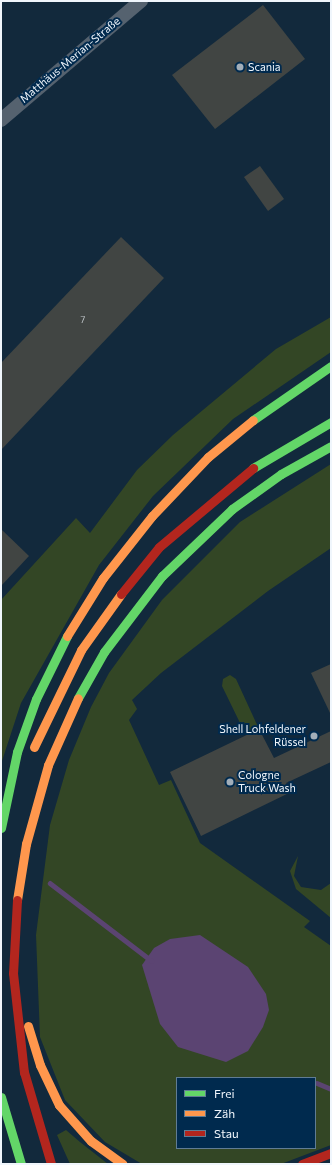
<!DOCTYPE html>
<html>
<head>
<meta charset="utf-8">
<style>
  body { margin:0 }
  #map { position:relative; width:332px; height:1165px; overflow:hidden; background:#12293c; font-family:Commissioner,sans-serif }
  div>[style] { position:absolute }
  .green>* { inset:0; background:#334625 }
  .water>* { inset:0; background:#5b4472 }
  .stream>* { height:4.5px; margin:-2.25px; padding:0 2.25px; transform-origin:2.25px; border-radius:2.25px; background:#5b4472 }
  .building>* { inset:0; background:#414543 }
  .street>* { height:14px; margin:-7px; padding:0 7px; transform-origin:7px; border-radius:7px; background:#55626f }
  .fast>* { height:9px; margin:-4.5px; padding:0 4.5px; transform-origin:4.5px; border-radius:4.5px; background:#63d668 }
  .slow>* { height:9px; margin:-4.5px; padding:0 4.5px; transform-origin:4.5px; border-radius:4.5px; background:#ff974d }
  .jam>* { height:9px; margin:-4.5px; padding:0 4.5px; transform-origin:4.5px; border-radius:4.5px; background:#b3261e }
  .dots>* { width:11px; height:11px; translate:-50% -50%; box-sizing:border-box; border:2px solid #002a4e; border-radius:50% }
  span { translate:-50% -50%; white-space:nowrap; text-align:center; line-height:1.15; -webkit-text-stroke:4px #002a4e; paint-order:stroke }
  .number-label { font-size:9px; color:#c4cace }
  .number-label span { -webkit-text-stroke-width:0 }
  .street-label { font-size:11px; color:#f0f6fc }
  .poi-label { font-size:11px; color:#f0f6fc }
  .left { translate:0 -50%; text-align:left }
  .right { translate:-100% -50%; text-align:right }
  .frame { position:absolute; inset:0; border:2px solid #f0f6fc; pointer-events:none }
  .legend { position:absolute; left:176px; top:1077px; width:140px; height:72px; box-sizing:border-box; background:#002a4e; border:1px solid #607c94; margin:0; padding:5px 7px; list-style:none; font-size:12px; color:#f0f6fc }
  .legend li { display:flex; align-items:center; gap:8px; height:20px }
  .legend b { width:20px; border:1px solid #607c94 }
</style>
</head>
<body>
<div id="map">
  <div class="green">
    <i style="clip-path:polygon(331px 317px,331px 352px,233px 419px,153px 496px,99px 565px,21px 703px,1px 764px,1px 600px,76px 518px,90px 533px,137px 470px,173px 435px,276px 349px)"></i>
    <i style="clip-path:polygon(evenodd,331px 464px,331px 548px,268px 591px,161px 673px,132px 700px,137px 709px,129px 720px,159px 785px,171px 780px,200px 843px,310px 921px,304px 927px,331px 946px,331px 1145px,281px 1164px,142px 1164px,105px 1142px,65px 1100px,40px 1037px,36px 935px,50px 825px,69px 760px,91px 707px,109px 673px,162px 600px,240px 522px,331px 464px,177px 1078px,315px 1078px,315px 1148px,177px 1148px,177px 1078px)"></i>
    <i style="clip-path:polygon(230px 675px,236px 679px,259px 729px,251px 733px,245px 724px,241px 725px,222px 686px,223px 679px)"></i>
    <i style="clip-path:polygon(298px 856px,294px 876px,301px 887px,321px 890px,331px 883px,331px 918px,296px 889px,290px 871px)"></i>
    <i style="clip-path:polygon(66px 1130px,80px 1142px,108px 1164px,70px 1164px,57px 1135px)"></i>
  </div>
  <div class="water">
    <i style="clip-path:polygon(200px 935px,248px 967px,266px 994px,269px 1010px,263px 1027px,248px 1051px,226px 1062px,178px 1047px,160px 1024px,142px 965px,154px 948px,170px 939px)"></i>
  </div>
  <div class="stream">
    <i style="left:50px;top:883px;width:128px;rotate:37.4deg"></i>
    <i style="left:317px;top:1083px;width:15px;rotate:23deg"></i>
  </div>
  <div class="building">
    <i style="clip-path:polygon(263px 5px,305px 59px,215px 129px,172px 75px)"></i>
    <i style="clip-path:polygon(260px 166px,284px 199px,268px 211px,244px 177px)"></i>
    <i style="clip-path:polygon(121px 237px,164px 278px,1px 450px,1px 363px)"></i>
    <i style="clip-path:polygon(1px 529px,29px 556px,1px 586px)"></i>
    <i style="clip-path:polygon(331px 664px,331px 715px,311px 673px)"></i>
    <i style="clip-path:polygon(259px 729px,274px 758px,331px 731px,331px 762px,286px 783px,291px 792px,201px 836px,170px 772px)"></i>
  </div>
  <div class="street">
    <i style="left:1px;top:120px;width:184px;rotate:-40.4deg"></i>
  </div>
  <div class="fast">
    <i style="left:253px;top:420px;width:95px;rotate:-34.7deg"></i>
    <i style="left:253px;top:468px;width:91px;rotate:-30.5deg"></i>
    <i style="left:78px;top:698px;width:53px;rotate:-60.5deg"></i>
    <i style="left:104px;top:652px;width:96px;rotate:-52.7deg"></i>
    <i style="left:162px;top:576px;width:97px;rotate:-43.7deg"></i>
    <i style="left:232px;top:509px;width:60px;rotate:-35.5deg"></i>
    <i style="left:281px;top:474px;width:57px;rotate:-29.2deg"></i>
    <i style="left:1px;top:828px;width:78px;rotate:-78.1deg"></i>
    <i style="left:17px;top:752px;width:56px;rotate:-70.3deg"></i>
    <i style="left:36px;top:699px;width:70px;rotate:-63.8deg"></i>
    <i style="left:1px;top:1097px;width:70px;rotate:73.4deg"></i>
  </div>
  <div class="slow">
    <i style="left:67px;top:636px;width:68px;rotate:-58.2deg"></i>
    <i style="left:103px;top:578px;width:79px;rotate:-51.7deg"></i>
    <i style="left:152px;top:516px;width:81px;rotate:-46.5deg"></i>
    <i style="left:208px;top:457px;width:58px;rotate:-39.4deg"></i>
    <i style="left:34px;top:747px;width:108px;rotate:-64.1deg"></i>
    <i style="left:81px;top:650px;width:69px;rotate:-54.5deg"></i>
    <i style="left:17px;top:900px;width:57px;rotate:-80.9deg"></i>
    <i style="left:26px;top:844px;width:82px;rotate:-74.4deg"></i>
    <i style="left:48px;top:765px;width:73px;rotate:-65.9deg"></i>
    <i style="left:28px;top:1026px;width:41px;rotate:72.9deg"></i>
    <i style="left:40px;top:1065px;width:44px;rotate:64.6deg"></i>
    <i style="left:59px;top:1105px;width:48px;rotate:48.4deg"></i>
    <i style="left:91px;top:1141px;width:39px;rotate:36deg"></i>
  </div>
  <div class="jam">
    <i style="left:121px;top:594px;width:60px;rotate:-51deg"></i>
    <i style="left:159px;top:547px;width:123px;rotate:-40deg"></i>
    <i style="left:17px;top:900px;width:73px;rotate:93.1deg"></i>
    <i style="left:13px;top:973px;width:100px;rotate:83.7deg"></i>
    <i style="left:24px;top:1072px;width:96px;rotate:73.6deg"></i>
    <i style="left:302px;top:1164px;width:31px;rotate:-21deg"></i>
  </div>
  <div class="dots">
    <i style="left:240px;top:67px;background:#a2aeb9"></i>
    <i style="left:314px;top:736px;background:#a2aeb9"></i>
    <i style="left:230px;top:782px;background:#a2aeb9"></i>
  </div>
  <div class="number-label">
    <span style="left:83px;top:320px">7</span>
  </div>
  <div class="street-label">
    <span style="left:70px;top:60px;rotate:-40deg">Matthäus-Merian-Straße</span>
  </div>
  <div class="poi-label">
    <span class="left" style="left:248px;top:67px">Scania</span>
    <span class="right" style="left:306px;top:736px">Shell Lohfeldener<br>Rüssel</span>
    <span class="left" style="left:238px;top:782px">Cologne<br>Truck Wash</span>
  </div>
  <div class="frame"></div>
  <ul class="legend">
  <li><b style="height:5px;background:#63d668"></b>Frei</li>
  <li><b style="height:5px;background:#ff974d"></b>Zäh</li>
  <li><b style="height:5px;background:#b3261e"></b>Stau</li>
  </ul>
</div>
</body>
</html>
